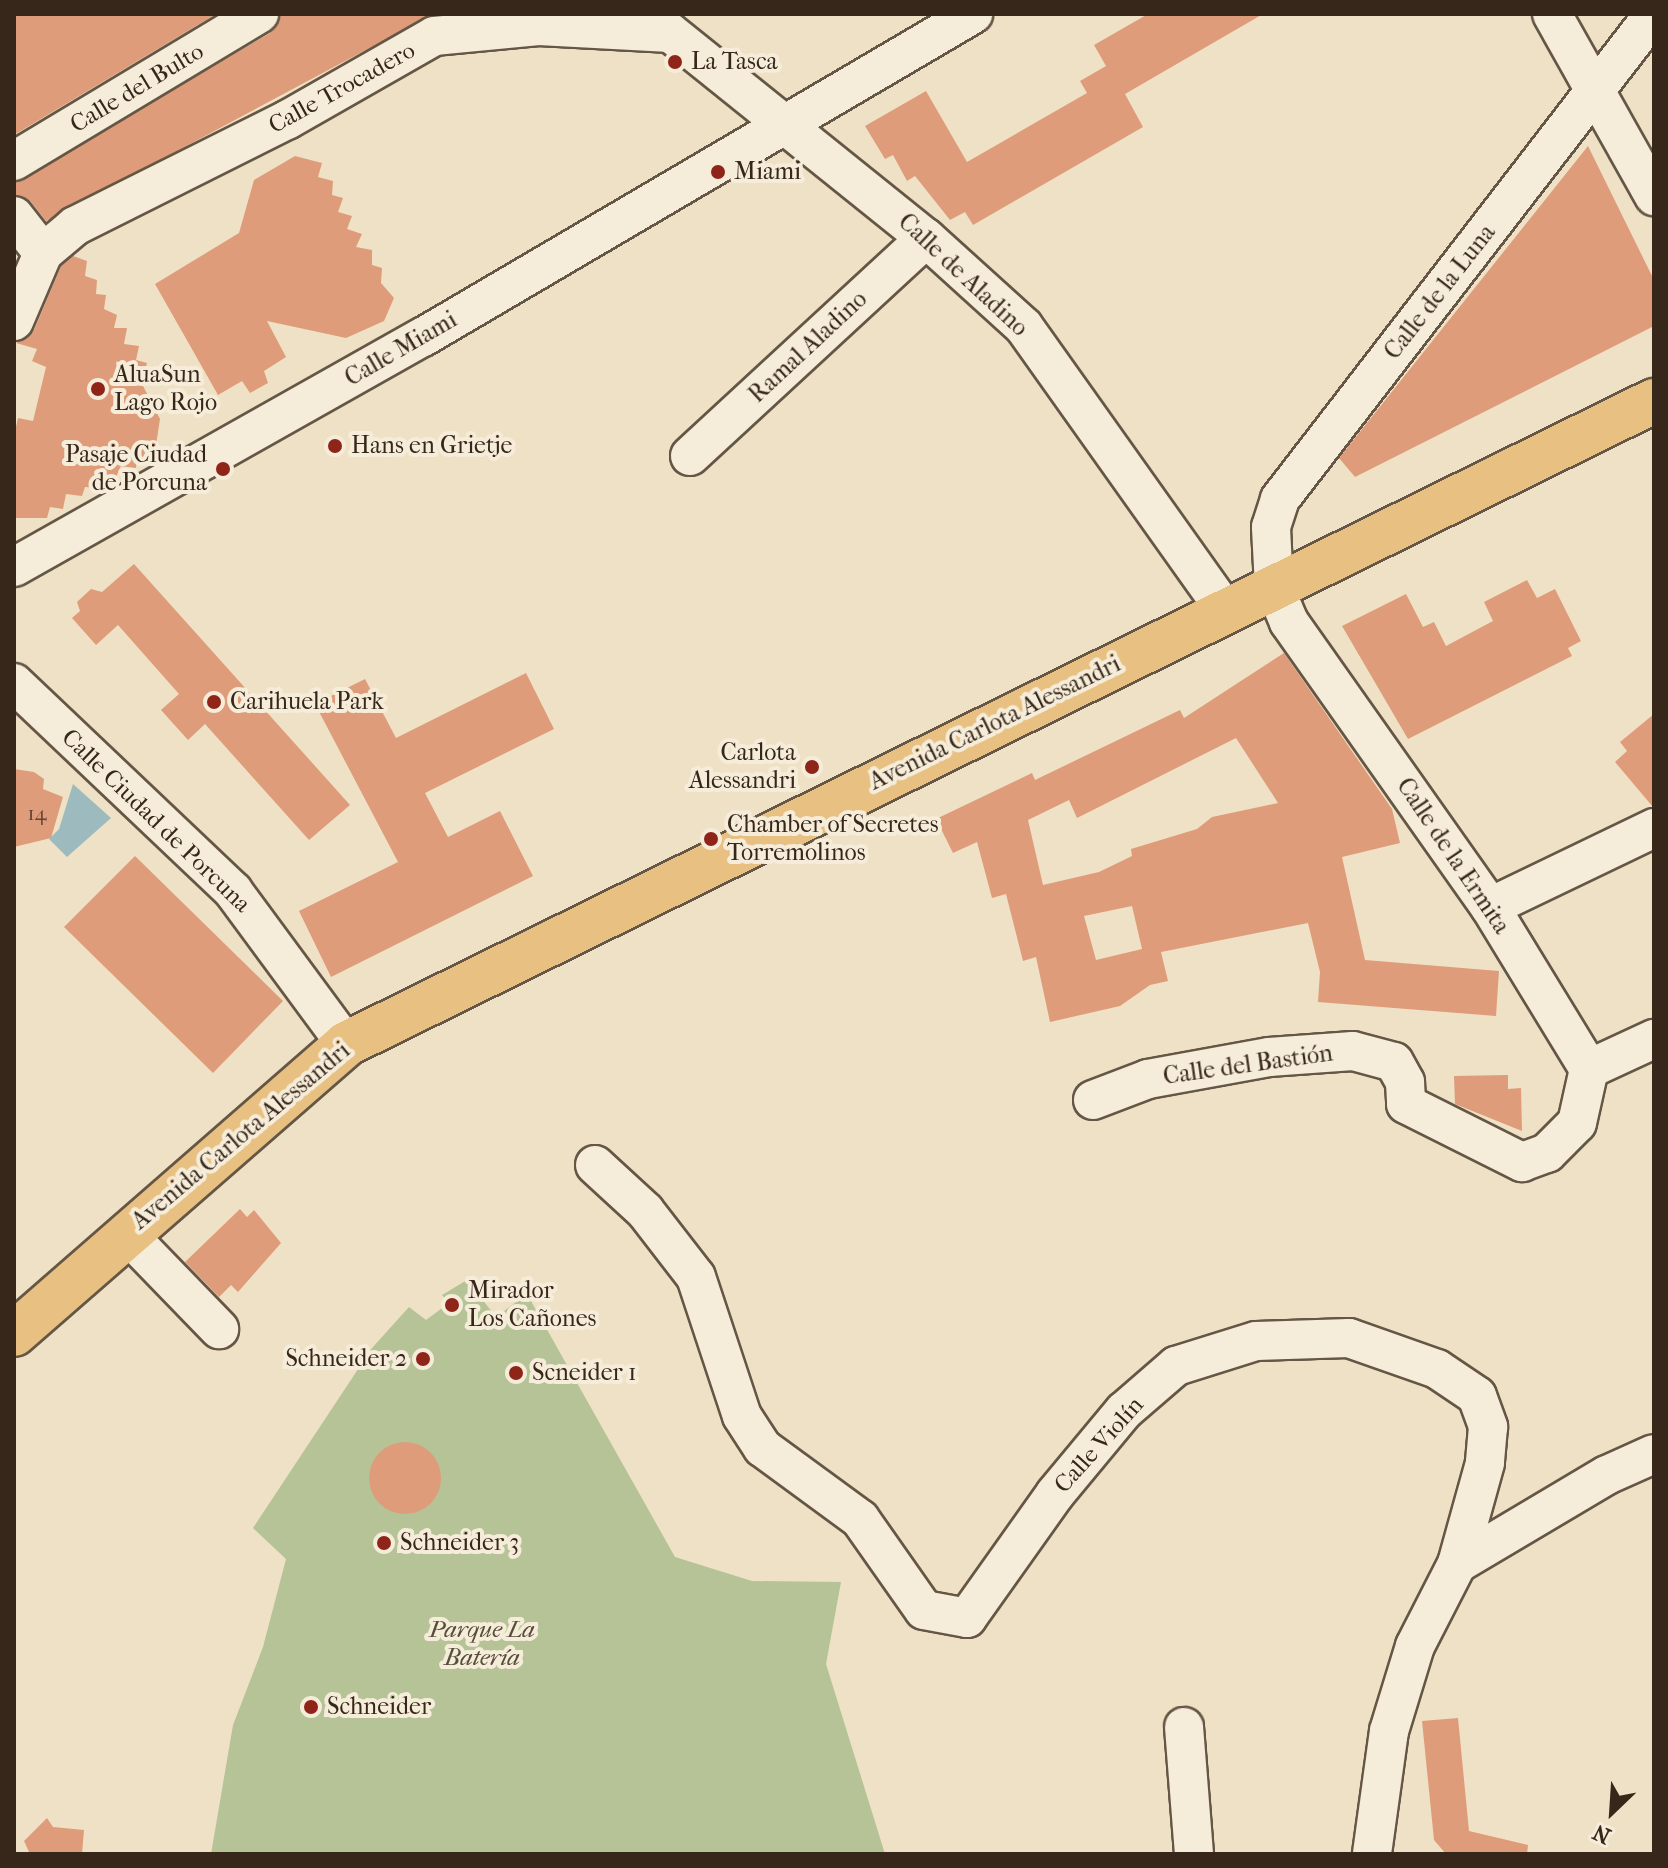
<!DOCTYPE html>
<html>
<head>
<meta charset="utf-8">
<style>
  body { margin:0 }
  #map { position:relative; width:1668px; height:1868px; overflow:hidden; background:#efe1c5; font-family:"IM FELL French Canon",serif }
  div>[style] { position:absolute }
  .green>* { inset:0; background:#b5c397 }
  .water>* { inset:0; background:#9dbbbe }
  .building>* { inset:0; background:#df9c7a }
  .round { border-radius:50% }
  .roads { filter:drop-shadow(2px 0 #655645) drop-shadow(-2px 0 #655645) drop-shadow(0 2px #655645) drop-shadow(0 -2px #655645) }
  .minor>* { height:38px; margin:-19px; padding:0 19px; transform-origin:19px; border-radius:19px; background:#f5ecd9 }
  .major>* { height:44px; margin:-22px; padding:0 22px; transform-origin:22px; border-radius:22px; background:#e8c082 }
  .dots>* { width:22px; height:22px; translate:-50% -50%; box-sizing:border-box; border:4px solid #f5ecd9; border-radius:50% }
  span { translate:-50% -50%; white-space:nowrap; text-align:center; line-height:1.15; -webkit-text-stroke:8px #f5ecd9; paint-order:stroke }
  .number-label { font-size:20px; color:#614432 }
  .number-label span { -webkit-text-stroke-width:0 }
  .poi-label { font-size:24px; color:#37271a }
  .left { translate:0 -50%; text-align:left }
  .right { translate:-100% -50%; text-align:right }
  .street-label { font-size:24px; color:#37271a }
  .park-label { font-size:24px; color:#564e39; font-style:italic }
  .frame { position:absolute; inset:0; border:16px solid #37271a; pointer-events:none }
  .north { position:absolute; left:1572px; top:1772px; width:80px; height:80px; -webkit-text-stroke:6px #f5ecd9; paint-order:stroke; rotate:205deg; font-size:22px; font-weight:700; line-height:32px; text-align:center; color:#37271a }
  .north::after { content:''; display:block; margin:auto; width:28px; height:36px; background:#37271a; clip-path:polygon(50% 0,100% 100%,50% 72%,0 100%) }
</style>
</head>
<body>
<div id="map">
  <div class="green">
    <i style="clip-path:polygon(467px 1280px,496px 1317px,527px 1294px,675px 1557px,752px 1581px,841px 1582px,826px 1664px,885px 1854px,211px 1854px,233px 1725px,263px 1647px,286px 1559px,253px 1528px,372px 1348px,409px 1307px,426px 1320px,449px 1303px,442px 1295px)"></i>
  </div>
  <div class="water">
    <i style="clip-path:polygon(73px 784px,111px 818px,67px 857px,49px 839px,59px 829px)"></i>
  </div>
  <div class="building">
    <i style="clip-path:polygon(14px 14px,216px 14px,14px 135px)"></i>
    <i style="clip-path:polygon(281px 14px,433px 14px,46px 221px,31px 202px,14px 194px,14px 183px,270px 33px)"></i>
    <i style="clip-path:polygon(1148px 14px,1263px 14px,1125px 94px,1143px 127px,973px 225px,965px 212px,950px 220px,915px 176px,907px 181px,893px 155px,885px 159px,865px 126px,926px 91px,967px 162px,1087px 93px,1080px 81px,1106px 66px,1094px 45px)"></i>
    <i style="clip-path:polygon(1588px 146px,1654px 280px,1654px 326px,1355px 477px,1339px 458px)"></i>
    <i style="clip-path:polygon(295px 156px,322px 163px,318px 177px,333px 181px,332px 195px,343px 198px,338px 212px,352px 216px,347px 229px,362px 234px,356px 247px,372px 250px,372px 265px,382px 268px,381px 283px,394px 298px,384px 321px,346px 338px,267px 321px,286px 357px,264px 371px,268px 383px,250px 393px,242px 381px,218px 395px,155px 284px,239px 233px,254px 180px)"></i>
    <i style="clip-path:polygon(73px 256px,87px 261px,85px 276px,97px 280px,96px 294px,106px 295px,104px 309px,117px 315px,114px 328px,127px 328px,124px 344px,139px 346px,136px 360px,147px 363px,142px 384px,160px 419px,156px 445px,151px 458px,137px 457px,136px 468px,121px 466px,116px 477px,101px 476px,99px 488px,85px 487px,82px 496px,66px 494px,63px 509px,50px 507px,47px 518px,14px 518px,14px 436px,18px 418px,33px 421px,46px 367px,32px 361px,37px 349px,16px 343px,34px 330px,61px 266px)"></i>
    <i style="clip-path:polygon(134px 564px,350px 805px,309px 840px,205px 724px,188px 740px,161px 710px,179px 694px,118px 625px,96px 645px,72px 618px,80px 611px,77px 602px,91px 589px,102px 592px)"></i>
    <i style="clip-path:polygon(1527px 580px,1537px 598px,1555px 589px,1581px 641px,1568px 648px,1572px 656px,1408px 739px,1342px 626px,1406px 594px,1423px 627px,1434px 622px,1446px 646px,1493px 621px,1484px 602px)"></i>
    <i style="clip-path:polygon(evenodd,1284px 653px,1392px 809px,1400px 843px,1342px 857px,1365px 960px,1499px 971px,1496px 1016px,1318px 1002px,1320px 972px,1308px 923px,1161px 952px,1168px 981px,1150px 985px,1120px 1006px,1050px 1022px,1036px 957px,1023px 961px,1006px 894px,992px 898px,977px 842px,953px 853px,936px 819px,1032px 773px,1035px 780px,1180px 710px,1184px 718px,1284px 653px,1236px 738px,1278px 803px,1212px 817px,1197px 829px,1131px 849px,1132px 856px,1099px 872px,1043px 885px,1028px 820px,1069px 800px,1077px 818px,1236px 738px,1284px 653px,1132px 906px,1142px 949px,1096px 960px,1084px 916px,1132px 906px)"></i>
    <i style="clip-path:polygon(526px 673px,554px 729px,425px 793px,448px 837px,500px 811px,533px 876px,331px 977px,299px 911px,398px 862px,315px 704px,365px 679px,396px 738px)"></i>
    <i style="clip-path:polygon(1654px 714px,1654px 806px,1653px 807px,1615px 762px,1627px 751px,1620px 742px)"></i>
    <i style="clip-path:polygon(14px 769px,34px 772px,44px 779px,43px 789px,63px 797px,51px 838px,14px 847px)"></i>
    <i style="clip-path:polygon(135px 856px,283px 1001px,213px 1073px,64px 927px)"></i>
    <i style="clip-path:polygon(1508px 1075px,1508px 1089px,1521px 1088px,1522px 1131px,1455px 1104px,1454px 1076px)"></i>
    <i style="clip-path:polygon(240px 1209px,247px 1217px,254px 1210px,281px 1243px,238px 1292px,231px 1285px,219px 1297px,185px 1262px)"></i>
    <i class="round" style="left:369px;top:1442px;width:72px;height:72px"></i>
    <i style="clip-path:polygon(1458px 1718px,1469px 1831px,1528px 1845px,1527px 1854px,1446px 1854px,1434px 1840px,1422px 1721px)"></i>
    <i style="clip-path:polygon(47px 1818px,53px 1827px,84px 1830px,82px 1854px,30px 1854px,24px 1841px)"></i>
  </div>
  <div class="roads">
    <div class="minor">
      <i style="left:647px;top:14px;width:358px;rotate:38.8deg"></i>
      <i style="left:926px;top:238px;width:132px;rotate:42.2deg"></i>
      <i style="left:1024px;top:327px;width:349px;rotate:54.6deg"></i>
      <i style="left:1552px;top:14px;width:209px;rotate:60.7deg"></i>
      <i style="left:14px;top:161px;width:286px;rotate:-31deg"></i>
      <i style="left:14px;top:216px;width:47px;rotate:51.9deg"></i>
      <i style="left:14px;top:321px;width:74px;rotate:-66.9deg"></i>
      <i style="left:43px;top:253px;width:42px;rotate:-40.2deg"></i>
      <i style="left:75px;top:226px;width:237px;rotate:-26.6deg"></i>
      <i style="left:287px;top:120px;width:169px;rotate:-29.7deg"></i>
      <i style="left:434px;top:36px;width:105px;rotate:-5.4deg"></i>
      <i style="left:539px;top:26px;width:131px;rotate:3.1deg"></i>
      <i style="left:690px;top:456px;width:321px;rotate:-42.7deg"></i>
      <i style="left:14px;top:567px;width:469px;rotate:-29.4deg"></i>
      <i style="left:423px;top:337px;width:638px;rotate:-30.42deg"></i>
      <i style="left:14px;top:683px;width:302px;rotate:43.5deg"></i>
      <i style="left:233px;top:891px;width:190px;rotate:53.6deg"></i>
      <i style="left:1490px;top:907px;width:182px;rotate:-25.7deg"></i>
      <i style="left:1589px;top:1069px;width:190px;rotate:-121.4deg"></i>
      <i style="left:1490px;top:907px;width:349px;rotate:-125.2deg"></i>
      <i style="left:1289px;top:622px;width:38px;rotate:-113deg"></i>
      <i style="left:1274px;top:587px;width:60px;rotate:-92.9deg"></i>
      <i style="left:1271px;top:527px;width:29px;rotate:-72deg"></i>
      <i style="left:1280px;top:499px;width:612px;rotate:-52.36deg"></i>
      <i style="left:1589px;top:1069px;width:72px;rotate:-24.8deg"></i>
      <i style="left:1093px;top:1100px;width:59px;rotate:-20.9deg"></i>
      <i style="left:1148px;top:1079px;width:123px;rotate:-10.3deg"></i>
      <i style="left:1269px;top:1057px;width:84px;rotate:-4.1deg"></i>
      <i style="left:1353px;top:1051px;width:42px;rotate:15deg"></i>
      <i style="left:1394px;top:1062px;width:23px;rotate:61deg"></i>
      <i style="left:1405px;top:1082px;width:22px;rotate:87deg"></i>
      <i style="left:1406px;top:1104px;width:130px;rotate:26.6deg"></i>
      <i style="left:1522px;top:1162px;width:27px;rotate:-20deg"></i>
      <i style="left:1547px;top:1153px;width:42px;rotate:-45deg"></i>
      <i style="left:1577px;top:1123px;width:55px;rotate:-77.5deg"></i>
      <i style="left:595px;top:1165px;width:68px;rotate:42.6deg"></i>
      <i style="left:645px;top:1211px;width:83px;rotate:52.3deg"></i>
      <i style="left:696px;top:1277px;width:146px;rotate:71.7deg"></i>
      <i style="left:742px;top:1416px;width:38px;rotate:57deg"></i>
      <i style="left:763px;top:1448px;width:120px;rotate:36.2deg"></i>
      <i style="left:860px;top:1519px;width:111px;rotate:54.9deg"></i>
      <i style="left:924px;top:1610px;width:44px;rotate:10.5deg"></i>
      <i style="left:967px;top:1618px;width:152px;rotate:-54.6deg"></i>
      <i style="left:1055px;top:1494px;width:108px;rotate:-50.3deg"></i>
      <i style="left:1124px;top:1411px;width:69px;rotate:-40.9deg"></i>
      <i style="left:1176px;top:1366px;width:84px;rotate:-17.4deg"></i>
      <i style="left:1256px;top:1341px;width:93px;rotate:-1.8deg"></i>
      <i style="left:1349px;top:1338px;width:93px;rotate:19.4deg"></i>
      <i style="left:1437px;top:1369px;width:48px;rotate:34deg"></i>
      <i style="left:1477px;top:1396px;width:33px;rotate:70deg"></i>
      <i style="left:1488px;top:1427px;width:36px;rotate:95deg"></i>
      <i style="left:1485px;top:1463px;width:105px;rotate:105.5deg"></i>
      <i style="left:1457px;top:1564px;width:92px;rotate:117.1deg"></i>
      <i style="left:1415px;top:1646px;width:89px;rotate:107deg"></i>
      <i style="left:1389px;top:1731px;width:124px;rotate:97.9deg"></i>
      <i style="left:126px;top:1233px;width:134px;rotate:45.9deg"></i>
      <i style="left:1457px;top:1564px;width:174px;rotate:-30.7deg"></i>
      <i style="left:1607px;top:1475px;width:51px;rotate:-24.1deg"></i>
      <i style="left:1184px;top:1727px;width:127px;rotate:85.5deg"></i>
    </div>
    <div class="major">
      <i style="left:14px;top:1334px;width:441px;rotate:-41.1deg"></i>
      <i style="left:346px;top:1044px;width:1458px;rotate:-26.18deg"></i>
    </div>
  </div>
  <div class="dots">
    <i style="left:675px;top:62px;background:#8f2418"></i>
    <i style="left:718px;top:172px;background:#8f2418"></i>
    <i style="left:98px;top:389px;background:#8f2418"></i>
    <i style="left:335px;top:446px;background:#8f2418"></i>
    <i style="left:223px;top:469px;background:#8f2418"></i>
    <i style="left:214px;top:702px;background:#8f2418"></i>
    <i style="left:812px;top:767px;background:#8f2418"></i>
    <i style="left:711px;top:839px;background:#8f2418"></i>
    <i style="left:452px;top:1305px;background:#8f2418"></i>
    <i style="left:423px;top:1359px;background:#8f2418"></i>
    <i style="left:516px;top:1373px;background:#8f2418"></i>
    <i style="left:384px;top:1543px;background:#8f2418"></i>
    <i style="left:311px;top:1707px;background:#8f2418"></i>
  </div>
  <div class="number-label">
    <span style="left:37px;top:813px">14</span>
  </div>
  <div class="poi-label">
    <span class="left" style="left:691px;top:62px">La Tasca</span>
    <span class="left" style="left:734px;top:172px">Miami</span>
    <span class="left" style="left:114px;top:389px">AluaSun<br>Lago Rojo</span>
    <span class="left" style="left:351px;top:446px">Hans en Grietje</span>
    <span class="right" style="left:207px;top:469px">Pasaje Ciudad<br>de Porcuna</span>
    <span class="left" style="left:230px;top:702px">Carihuela Park</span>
    <span class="right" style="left:796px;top:767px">Carlota<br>Alessandri</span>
    <span class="left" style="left:727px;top:839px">Chamber of Secretes<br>Torremolinos</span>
    <span class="left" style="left:468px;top:1305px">Mirador<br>Los Cañones</span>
    <span class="right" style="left:407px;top:1359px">Schneider 2</span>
    <span class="left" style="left:532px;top:1373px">Scneider 1</span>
    <span class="left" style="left:400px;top:1543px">Schneider 3</span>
    <span class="left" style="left:327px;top:1707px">Schneider</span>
  </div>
  <div class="street-label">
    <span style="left:137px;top:88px;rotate:-31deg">Calle del Bulto</span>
    <span style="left:342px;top:88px;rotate:-29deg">Calle Trocadero</span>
    <span style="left:963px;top:275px;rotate:43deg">Calle de Aladino</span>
    <span style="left:1440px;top:292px;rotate:-52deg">Calle de la Luna</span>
    <span style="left:808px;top:347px;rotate:-43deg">Ramal Aladino</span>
    <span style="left:401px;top:349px;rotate:-30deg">Calle Miami</span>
    <span style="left:995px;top:723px;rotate:-26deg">Avenida Carlota Alessandri</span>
    <span style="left:156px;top:821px;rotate:44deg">Calle Ciudad de Porcuna</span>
    <span style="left:1453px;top:856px;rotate:56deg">Calle de la Ermita</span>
    <span style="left:1248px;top:1065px;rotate:-8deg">Calle del Bastión</span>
    <span style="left:241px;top:1136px;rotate:-40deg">Avenida Carlota Alessandri</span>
    <span style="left:1099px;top:1445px;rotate:-48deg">Calle Violín</span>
  </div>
  <div class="park-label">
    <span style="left:482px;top:1644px">Parque La<br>Batería</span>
  </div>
  <div class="frame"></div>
  <div class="north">N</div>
</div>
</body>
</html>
